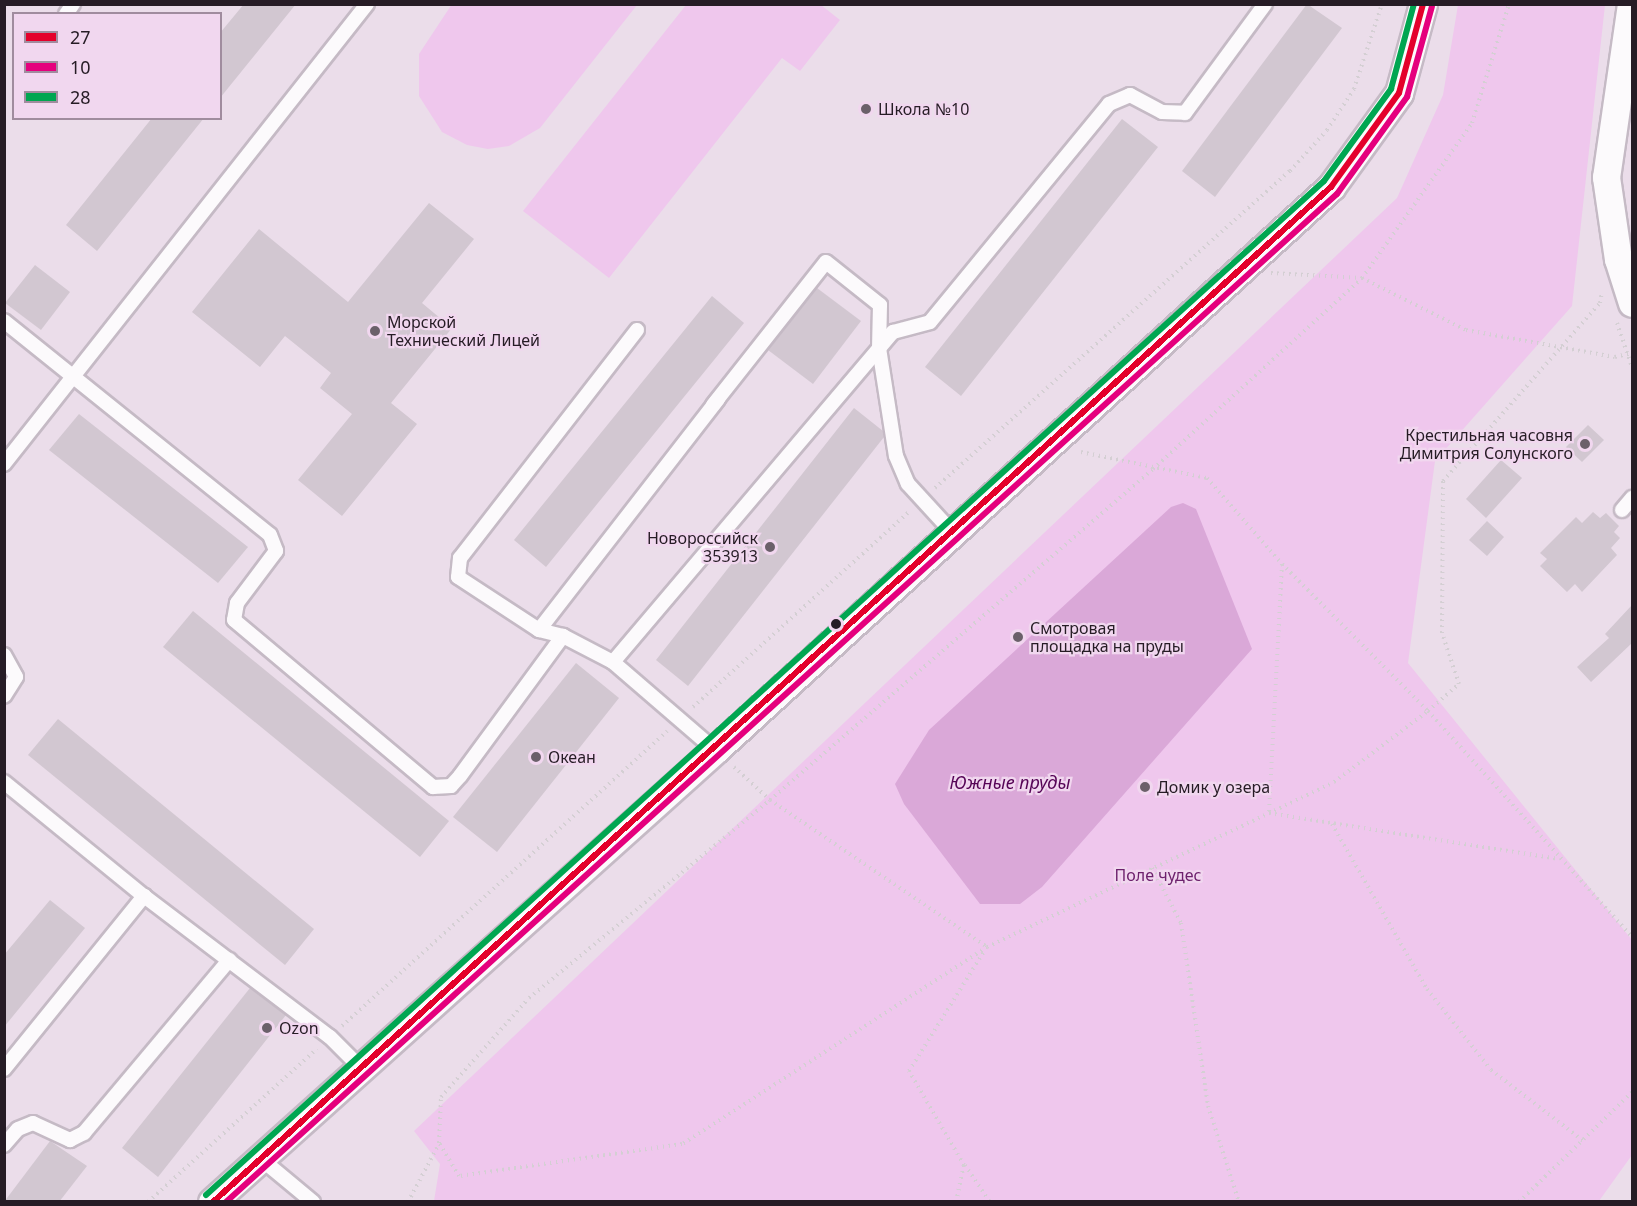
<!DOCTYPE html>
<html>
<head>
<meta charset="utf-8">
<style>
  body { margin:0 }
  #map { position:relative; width:1637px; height:1206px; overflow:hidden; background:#ebddea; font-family:"Noto Sans",sans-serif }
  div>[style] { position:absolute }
  .green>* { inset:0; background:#efc7ed }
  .water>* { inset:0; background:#daa8d8 }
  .building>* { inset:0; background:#d2c7d1 }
  .path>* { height:4px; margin-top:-2px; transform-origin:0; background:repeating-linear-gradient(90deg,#d4cfd3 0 1.5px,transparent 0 6px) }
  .roads { filter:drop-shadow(2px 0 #c5bac5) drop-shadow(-2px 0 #c5bac5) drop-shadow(0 2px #c5bac5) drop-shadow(0 -2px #c5bac5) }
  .service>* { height:14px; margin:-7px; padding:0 7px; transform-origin:7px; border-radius:7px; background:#fcfafc }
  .minor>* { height:27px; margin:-13.5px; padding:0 13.5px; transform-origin:13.5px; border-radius:13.5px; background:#fcfafc }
  .bus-1>* { height:6px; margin:-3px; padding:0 3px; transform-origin:3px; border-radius:3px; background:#e4002b }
  .bus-2>* { height:6px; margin:-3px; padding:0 3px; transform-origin:3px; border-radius:3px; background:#e5007d }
  .bus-3>* { height:6px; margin:-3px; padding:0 3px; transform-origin:3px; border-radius:3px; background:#00a651 }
  .dots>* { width:16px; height:16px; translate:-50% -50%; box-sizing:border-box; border:3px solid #f1d7ef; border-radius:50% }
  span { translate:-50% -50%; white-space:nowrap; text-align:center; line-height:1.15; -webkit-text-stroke:4.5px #f1d7ef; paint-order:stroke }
  .poi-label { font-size:16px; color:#261c25 }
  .left { translate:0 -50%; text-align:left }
  .right { translate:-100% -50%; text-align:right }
  .park-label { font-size:16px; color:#6d216d }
  .water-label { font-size:18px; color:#560456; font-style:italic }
  .frame { position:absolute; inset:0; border:6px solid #261c25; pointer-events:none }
  .legend { position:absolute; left:12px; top:12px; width:210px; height:108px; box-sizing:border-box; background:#f1d7ef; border:2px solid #a08c9e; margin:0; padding:8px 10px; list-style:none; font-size:18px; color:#261c25 }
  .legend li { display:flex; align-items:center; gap:12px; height:30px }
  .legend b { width:30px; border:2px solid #a08c9e }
</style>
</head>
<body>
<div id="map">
  <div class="green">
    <i style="clip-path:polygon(452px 4px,637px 4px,637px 5px,540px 128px,509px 146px,488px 149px,467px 145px,442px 132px,419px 96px,419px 54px)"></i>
    <i style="clip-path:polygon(686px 5px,821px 5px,840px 20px,800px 71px,782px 58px,609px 278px,523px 211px)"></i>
    <i style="clip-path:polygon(1458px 5px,1605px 5px,1572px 306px,1435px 461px,1408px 663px,1632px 940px,1632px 1155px,1599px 1201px,434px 1201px,440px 1164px,414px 1131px,1397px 198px,1443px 95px)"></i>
  </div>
  <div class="water">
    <i style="clip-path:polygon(1183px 503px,1196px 509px,1252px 649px,1042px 887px,1020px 904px,980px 904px,904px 804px,895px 784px,929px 730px,1171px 507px)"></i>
  </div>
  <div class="building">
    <i style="clip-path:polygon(244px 4px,296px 4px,220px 98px,220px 33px)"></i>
    <i style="clip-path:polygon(1307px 4px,1342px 28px,1215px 197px,1182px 171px)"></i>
    <i style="clip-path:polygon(152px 118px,204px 118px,97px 251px,66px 225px)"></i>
    <i style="clip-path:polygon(1122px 119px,1158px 147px,961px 396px,925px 367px)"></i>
    <i style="clip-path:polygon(429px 203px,474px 239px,422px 303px,452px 328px,391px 403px,417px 424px,342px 516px,298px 480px,352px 414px,320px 388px,331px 373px,285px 336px,260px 367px,192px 312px,259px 229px,348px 302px)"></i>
    <i style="clip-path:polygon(35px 265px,70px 292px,41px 330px,5px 303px)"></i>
    <i style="clip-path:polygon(817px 288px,861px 321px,813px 384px,768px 350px)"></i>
    <i style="clip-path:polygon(712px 296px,744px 323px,546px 567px,514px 540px)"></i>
    <i style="clip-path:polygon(854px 408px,883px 431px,884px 437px,688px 686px,656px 660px)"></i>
    <i style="clip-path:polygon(79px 414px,248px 547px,218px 583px,49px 450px)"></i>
    <i style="clip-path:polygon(1588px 425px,1604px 440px,1582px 462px,1566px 447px)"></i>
    <i style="clip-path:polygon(1501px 460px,1522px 478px,1486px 518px,1466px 499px)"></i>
    <i style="clip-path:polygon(1593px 512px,1600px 518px,1606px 513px,1619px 526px,1614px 532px,1620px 538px,1611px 548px,1617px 555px,1582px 592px,1575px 584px,1567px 592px,1540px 566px,1547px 559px,1540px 553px,1576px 517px,1582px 523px)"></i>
    <i style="clip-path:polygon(1487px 521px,1504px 537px,1487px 556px,1469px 540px)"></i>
    <i style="clip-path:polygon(1632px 605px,1632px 643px,1591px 682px,1577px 667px,1609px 638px,1605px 634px)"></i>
    <i style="clip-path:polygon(193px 611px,449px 821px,420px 857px,163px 647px)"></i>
    <i style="clip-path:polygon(576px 663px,619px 698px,497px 852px,453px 817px)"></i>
    <i style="clip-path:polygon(58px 719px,314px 929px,285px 965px,28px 755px)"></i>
    <i style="clip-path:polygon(50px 900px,85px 928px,4px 1027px,4px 955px)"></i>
    <i style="clip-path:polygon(250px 988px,286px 1015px,158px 1177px,122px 1148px)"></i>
    <i style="clip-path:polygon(50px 1141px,87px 1166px,59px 1202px,4px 1202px)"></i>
  </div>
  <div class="path">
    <i style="left:1271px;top:273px;width:91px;rotate:3.1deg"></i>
    <i style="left:1362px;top:278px;width:116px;rotate:26.6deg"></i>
    <i style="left:1466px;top:330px;width:151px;rotate:10.3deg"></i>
    <i style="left:1615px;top:357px;width:17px;rotate:-13deg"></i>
    <i style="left:1617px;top:323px;width:46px;rotate:71.2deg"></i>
    <i style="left:1081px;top:452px;width:129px;rotate:11.7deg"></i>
    <i style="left:1207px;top:478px;width:114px;rotate:48.9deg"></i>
    <i style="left:1282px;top:564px;width:207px;rotate:45.2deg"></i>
    <i style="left:1428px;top:711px;width:41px;rotate:-41.1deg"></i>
    <i style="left:1459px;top:684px;width:54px;rotate:-108.4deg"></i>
    <i style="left:1442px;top:633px;width:152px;rotate:-89.6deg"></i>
    <i style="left:1443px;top:481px;width:237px;rotate:-48.6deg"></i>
    <i style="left:1600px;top:303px;width:11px;rotate:-80deg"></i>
    <i style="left:935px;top:488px;width:476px;rotate:-41.8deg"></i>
    <i style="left:1290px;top:171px;width:55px;rotate:-47.9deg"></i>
    <i style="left:1327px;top:130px;width:49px;rotate:-56.6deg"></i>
    <i style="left:1354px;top:89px;width:89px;rotate:-71.8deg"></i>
    <i style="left:1282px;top:564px;width:249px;rotate:93deg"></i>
    <i style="left:1269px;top:813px;width:294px;rotate:9deg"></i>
    <i style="left:693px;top:707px;width:292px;rotate:-42.1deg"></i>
    <i style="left:734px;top:767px;width:49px;rotate:42.5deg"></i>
    <i style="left:770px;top:800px;width:262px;rotate:34.1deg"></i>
    <i style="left:987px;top:947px;width:384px;rotate:-25.4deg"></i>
    <i style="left:1334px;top:782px;width:118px;rotate:-37.1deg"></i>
    <i style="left:1428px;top:711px;width:304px;rotate:47.9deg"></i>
    <i style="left:1332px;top:824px;width:190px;rotate:60.1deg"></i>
    <i style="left:1427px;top:989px;width:103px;rotate:51.7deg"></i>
    <i style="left:1491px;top:1070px;width:118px;rotate:37.5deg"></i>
    <i style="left:1152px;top:868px;width:62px;rotate:62.2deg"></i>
    <i style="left:1181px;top:923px;width:185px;rotate:81.6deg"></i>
    <i style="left:1208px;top:1106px;width:101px;rotate:72.1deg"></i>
    <i style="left:987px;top:947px;width:363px;rotate:147.1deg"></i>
    <i style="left:682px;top:1144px;width:225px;rotate:171.8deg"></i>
    <i style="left:459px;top:1176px;width:39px;rotate:-121deg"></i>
    <i style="left:439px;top:1143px;width:46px;rotate:-87.5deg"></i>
    <i style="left:441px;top:1097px;width:132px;rotate:-48.4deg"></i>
    <i style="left:529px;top:998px;width:312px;rotate:-39.4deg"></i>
    <i style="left:770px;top:800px;width:506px;rotate:-40.83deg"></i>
    <i style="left:1153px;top:469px;width:283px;rotate:-42.4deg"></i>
    <i style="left:1362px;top:278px;width:190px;rotate:-54.6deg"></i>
    <i style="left:1472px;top:123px;width:125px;rotate:-72.7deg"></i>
    <i style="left:342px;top:1026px;width:439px;rotate:-42.2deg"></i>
    <i style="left:965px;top:1165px;width:45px;rotate:56deg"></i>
    <i style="left:148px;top:1202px;width:228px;rotate:-42.2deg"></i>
    <i style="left:408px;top:1202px;width:66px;rotate:-61.9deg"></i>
    <i style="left:956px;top:1202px;width:38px;rotate:-78deg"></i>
    <i style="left:964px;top:1165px;width:109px;rotate:-120.3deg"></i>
    <i style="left:909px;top:1071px;width:143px;rotate:-57.9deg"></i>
    <i style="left:1519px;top:1202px;width:158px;rotate:-44.2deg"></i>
  </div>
  <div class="roads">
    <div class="service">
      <i style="left:66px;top:14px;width:12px;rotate:-55deg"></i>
      <i style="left:4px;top:321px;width:341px;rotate:38.8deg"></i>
      <i style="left:270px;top:535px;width:17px;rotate:69deg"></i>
      <i style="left:276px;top:551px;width:65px;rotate:126.9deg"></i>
      <i style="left:237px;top:603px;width:17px;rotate:100deg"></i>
      <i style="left:234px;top:620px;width:260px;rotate:40deg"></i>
      <i style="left:433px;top:787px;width:18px;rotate:-3deg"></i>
      <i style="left:451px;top:786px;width:13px;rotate:-48deg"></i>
      <i style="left:460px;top:776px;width:174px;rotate:-53.7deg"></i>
      <i style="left:637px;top:330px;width:289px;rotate:127.8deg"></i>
      <i style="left:460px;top:558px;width:19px;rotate:96deg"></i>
      <i style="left:458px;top:577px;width:97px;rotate:33.2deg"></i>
      <i style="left:539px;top:630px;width:25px;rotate:14deg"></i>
      <i style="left:563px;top:636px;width:56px;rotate:27.5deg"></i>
      <i style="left:613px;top:662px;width:135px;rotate:40.8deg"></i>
      <i style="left:713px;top:405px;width:182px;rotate:-51.7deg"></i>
      <i style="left:826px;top:262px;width:69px;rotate:38.5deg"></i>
      <i style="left:880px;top:305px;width:43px;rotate:91.3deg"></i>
      <i style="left:879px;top:348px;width:109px;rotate:81.1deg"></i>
      <i style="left:896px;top:456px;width:30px;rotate:67deg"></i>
      <i style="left:908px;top:484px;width:65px;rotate:47.5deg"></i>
      <i style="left:4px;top:464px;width:586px;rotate:-51.72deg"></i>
      <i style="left:1622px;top:510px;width:16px;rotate:-50deg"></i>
      <i style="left:539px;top:630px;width:292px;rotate:-52.2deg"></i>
      <i style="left:4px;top:655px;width:25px;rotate:61deg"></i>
      <i style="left:16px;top:677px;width:22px;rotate:122deg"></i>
      <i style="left:613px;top:662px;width:433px;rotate:-49.7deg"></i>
      <i style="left:893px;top:332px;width:38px;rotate:-15deg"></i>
      <i style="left:930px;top:322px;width:282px;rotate:-50.6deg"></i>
      <i style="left:1109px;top:104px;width:23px;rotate:-23deg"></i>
      <i style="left:1130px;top:95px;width:36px;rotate:28deg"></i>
      <i style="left:1162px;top:112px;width:23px;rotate:2deg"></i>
      <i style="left:1185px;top:113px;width:135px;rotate:-53.7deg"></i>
      <i style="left:4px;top:782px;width:181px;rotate:39.2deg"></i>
      <i style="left:144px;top:896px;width:233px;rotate:37.2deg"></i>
      <i style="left:330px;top:1037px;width:42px;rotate:45deg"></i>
      <i style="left:4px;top:1069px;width:223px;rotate:-51deg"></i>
      <i style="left:4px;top:1145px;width:21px;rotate:-49deg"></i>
      <i style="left:18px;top:1129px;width:16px;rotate:-22deg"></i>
      <i style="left:33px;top:1123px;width:41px;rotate:24.7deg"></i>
      <i style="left:70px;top:1140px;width:16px;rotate:-27deg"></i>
      <i style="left:84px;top:1133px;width:226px;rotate:-50deg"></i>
      <i style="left:260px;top:1158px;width:69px;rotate:39.7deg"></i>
    </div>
    <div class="minor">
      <i style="left:1631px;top:4px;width:175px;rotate:98.2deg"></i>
      <i style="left:1606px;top:177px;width:83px;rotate:81.7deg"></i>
      <i style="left:1618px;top:259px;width:46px;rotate:72.3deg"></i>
      <i style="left:212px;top:1202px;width:676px;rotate:-41.94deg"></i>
      <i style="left:715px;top:750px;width:835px;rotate:-42.43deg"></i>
      <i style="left:1331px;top:187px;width:116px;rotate:-54.1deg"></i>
      <i style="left:1399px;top:93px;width:92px;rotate:-74.9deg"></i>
    </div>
  </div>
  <div class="bus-1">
    <i style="left:213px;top:1202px;width:1510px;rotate:-42.24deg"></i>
    <i style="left:1331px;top:187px;width:116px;rotate:-54.1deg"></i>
    <i style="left:1399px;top:93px;width:92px;rotate:-74.9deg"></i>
  </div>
  <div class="bus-2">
    <i style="left:226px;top:1202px;width:1500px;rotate:-42.22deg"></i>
    <i style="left:1337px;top:194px;width:120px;rotate:-54.2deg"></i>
    <i style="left:1407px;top:97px;width:94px;rotate:-74.6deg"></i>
  </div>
  <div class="bus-3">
    <i style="left:206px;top:1195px;width:1509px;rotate:-42.21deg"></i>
    <i style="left:1324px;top:181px;width:114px;rotate:-53.9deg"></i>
    <i style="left:1391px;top:89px;width:88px;rotate:-74.9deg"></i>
  </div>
  <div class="dots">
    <i style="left:866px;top:109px;background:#6b606a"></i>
    <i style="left:375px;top:331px;background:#6b606a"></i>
    <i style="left:1585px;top:444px;background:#6b606a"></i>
    <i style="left:770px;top:547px;background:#6b606a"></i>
    <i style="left:836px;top:624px;background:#261c25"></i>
    <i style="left:1018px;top:637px;background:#6b606a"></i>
    <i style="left:536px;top:757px;background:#6b606a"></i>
    <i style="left:1145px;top:787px;background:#6b606a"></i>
    <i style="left:267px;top:1028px;background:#6b606a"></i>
  </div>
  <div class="poi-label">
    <span class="left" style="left:878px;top:109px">Школа №10</span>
    <span class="left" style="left:387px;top:331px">Морской<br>Технический Лицей</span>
    <span class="right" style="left:1573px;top:444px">Крестильная часовня<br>Димитрия Солунского</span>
    <span class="right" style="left:758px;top:547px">Новороссийск<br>353913</span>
    <span class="left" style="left:1030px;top:637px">Смотровая<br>площадка на пруды</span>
    <span class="left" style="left:548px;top:757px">Океан</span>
    <span class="left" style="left:1157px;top:787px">Домик у озера</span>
    <span class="left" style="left:279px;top:1028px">Ozon</span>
  </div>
  <div class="park-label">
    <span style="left:1158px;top:875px">Поле чудес</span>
  </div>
  <div class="water-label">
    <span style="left:1010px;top:782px">Южные пруды</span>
  </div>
  <div class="frame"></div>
  <ul class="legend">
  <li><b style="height:8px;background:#e4002b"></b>27</li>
  <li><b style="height:8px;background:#e5007d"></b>10</li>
  <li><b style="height:8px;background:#00a651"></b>28</li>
  </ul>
</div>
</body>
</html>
